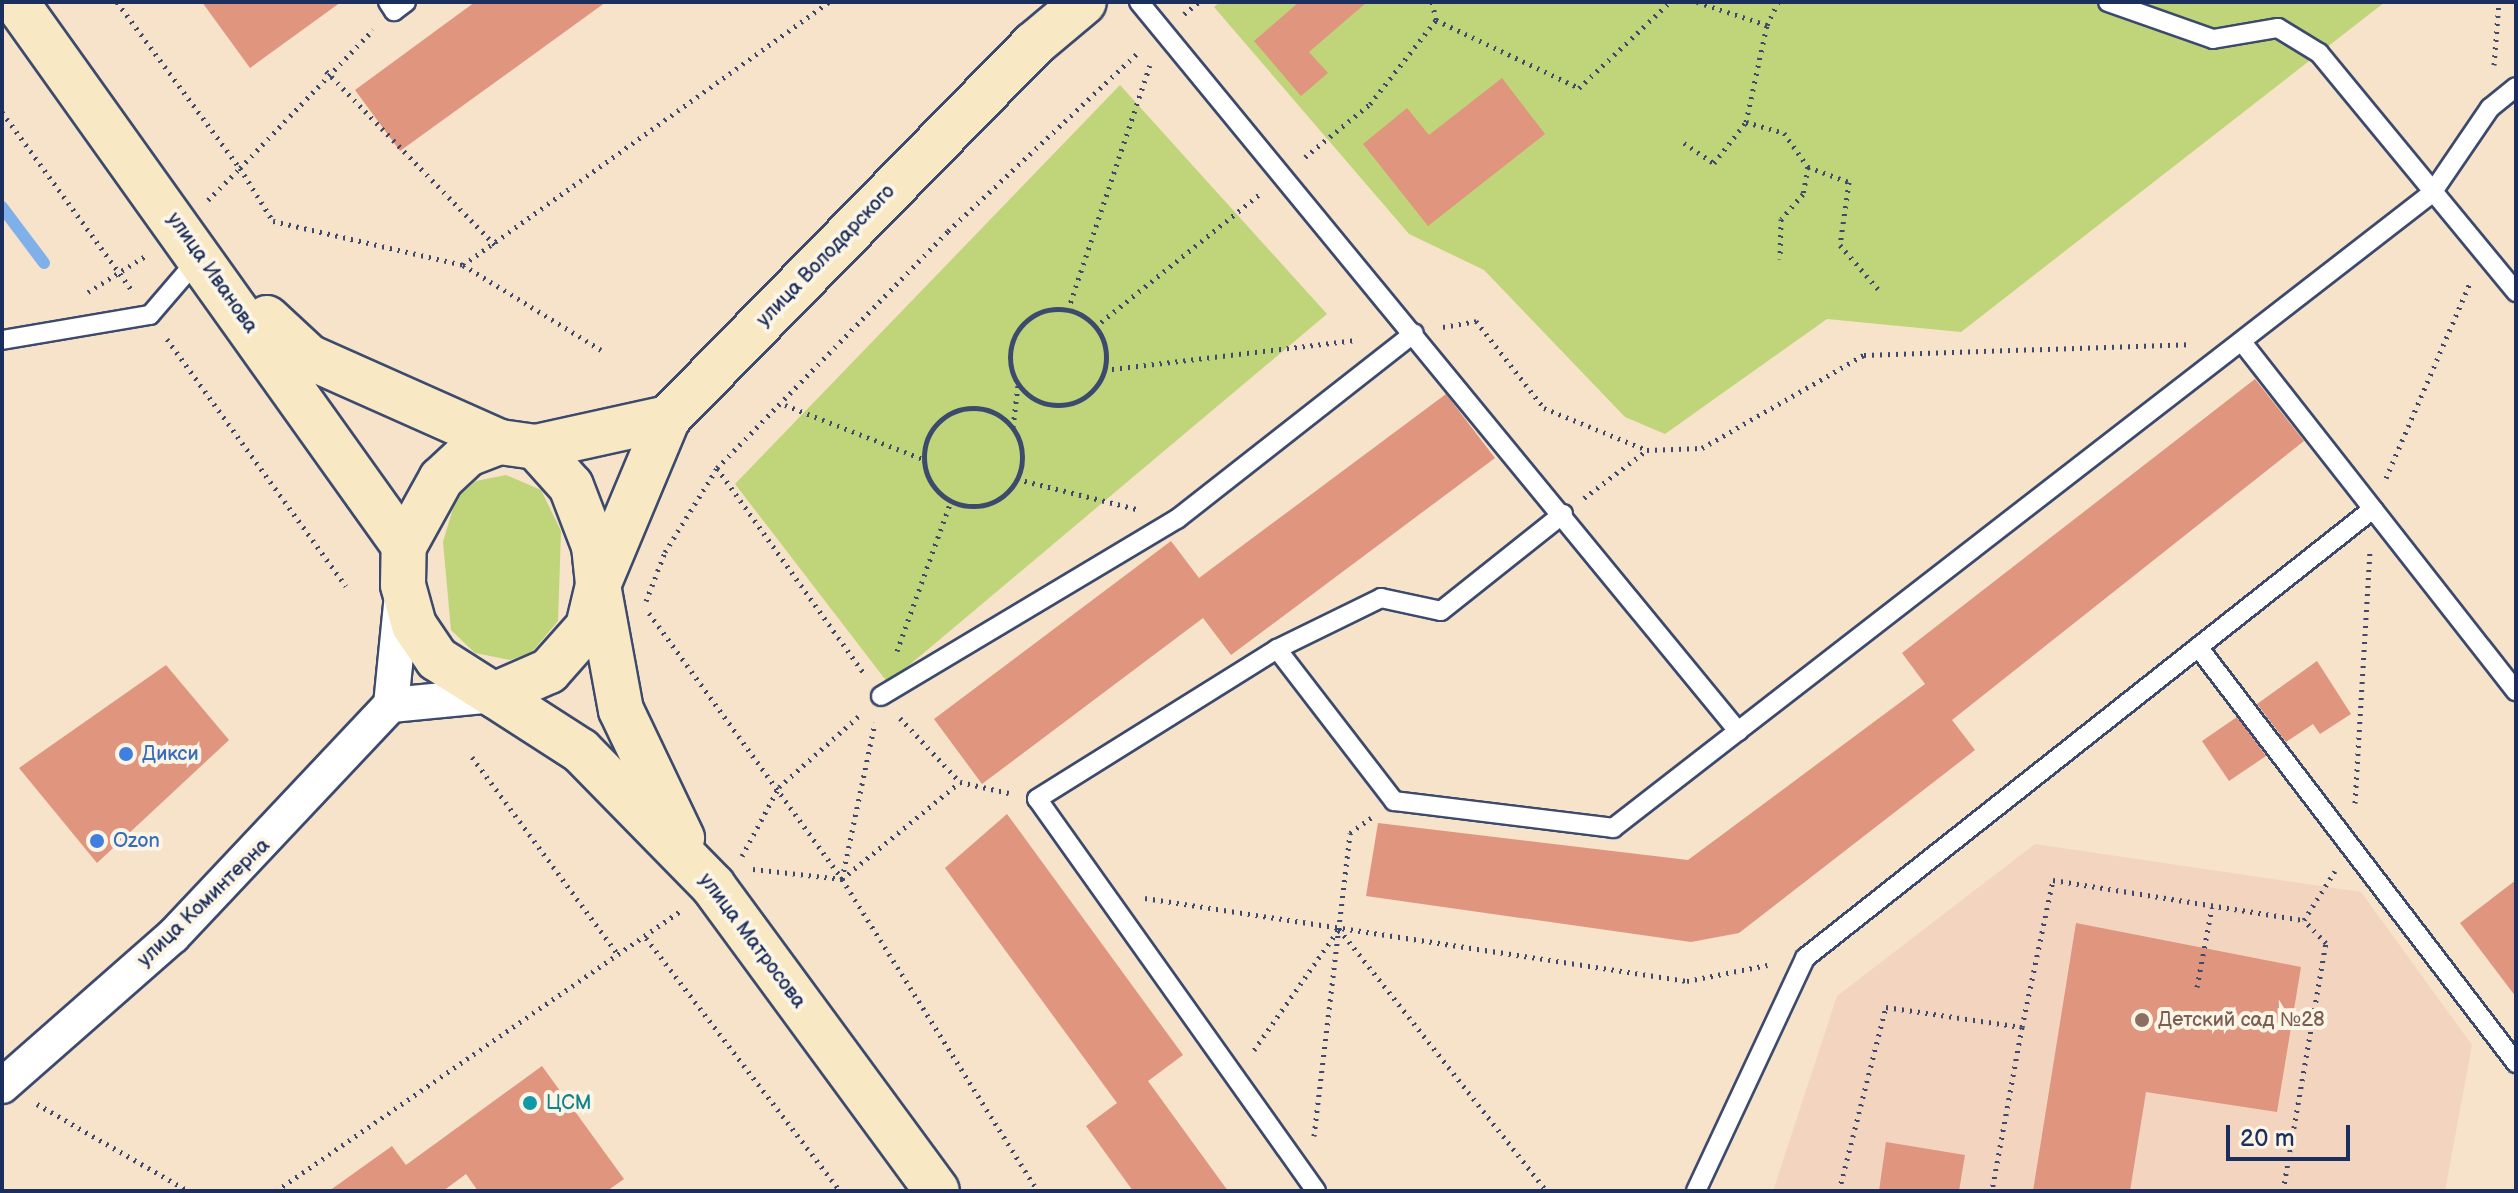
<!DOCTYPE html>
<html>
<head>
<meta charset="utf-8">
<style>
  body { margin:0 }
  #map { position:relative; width:2518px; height:1193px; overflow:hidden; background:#f6e3ca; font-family:"Balsamiq Sans",sans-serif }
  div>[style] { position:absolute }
  .built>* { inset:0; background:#f3d4be }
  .green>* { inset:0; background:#c0d579 }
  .stream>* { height:12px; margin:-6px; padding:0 6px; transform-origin:6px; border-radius:6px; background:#7fb0ea }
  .building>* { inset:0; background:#df957e }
  .path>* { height:5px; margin-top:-2.5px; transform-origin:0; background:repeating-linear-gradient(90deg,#3c4a6e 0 2px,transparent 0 8px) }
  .path>.ring { margin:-2.5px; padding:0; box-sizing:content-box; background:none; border:5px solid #3c4a6e; border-radius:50% }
  .roads { filter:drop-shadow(2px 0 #3c4a6e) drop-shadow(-2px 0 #3c4a6e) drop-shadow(0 2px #3c4a6e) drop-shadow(0 -2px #3c4a6e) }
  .lane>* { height:18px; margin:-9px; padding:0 9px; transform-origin:9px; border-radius:9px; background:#fff }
  .street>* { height:34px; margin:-17px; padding:0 17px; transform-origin:17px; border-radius:17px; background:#fff }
  .secondary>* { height:44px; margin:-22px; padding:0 22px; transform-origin:22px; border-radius:22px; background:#f8e8c3 }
  .dots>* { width:22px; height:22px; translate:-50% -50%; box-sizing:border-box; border:4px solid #fcf5e5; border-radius:50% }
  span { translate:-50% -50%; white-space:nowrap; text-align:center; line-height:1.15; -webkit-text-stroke:8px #fcf5e5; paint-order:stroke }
  .street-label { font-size:20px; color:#1b2f5e }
  .shop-label { font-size:20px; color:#366cbe }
  .left { translate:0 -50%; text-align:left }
  .education-label { font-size:20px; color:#785e54 }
  .culture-label { font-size:20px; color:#0d838f }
  .frame { position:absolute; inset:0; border:4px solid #1b2f5e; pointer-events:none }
  .scale { position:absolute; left:2226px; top:1125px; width:124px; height:36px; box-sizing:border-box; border:4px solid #1b2f5e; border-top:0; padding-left:10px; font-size:24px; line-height:28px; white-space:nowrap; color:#1b2f5e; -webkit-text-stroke:6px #fcf5e5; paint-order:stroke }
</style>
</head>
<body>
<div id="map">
  <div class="built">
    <i style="clip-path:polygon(2035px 844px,2361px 892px,2472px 1045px,2445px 1191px,1773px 1191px,1837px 996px)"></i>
  </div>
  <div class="green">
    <i style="clip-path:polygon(1220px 2px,2385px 2px,1961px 332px,1827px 319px,1665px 434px,1625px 417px,1484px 270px,1409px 234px,1214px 7px)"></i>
    <i style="clip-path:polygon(1120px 85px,1327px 314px,888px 683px,735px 484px)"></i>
    <i style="clip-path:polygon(506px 475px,541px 490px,561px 531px,558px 621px,531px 653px,510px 660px,475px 653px,451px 630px,443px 542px,456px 498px,476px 481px)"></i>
  </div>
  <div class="stream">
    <i style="left:2px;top:207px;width:70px;rotate:53.1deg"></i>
  </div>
  <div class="building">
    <i style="clip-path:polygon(202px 2px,341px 2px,250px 68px)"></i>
    <i style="clip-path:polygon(475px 2px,606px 2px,400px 151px,355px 90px)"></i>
    <i style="clip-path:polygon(1299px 2px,1367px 2px,1309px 52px,1328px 73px,1301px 96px,1254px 41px)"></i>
    <i style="clip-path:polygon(1502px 78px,1545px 134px,1428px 226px,1363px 144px,1407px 108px,1429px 135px)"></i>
    <i style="clip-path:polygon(2255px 379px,2304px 441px,1952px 720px,1975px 750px,1739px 933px,1691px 942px,1366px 896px,1378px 823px,1688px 860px,1925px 684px,1902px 653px)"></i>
    <i style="clip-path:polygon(1446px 394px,1495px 458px,1231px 655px,1203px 618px,982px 784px,934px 719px,1171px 541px,1199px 578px)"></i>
    <i style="clip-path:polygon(2317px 661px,2351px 714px,2320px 734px,2313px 724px,2286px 742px,2257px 704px)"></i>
    <i style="clip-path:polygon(166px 665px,229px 740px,97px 863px,19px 768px)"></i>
    <i style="clip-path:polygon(2237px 717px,2266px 756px,2229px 781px,2202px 741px)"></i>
    <i style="clip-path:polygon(1007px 814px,1183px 1055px,1148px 1081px,1228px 1191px,1133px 1191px,1086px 1126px,1117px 1103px,945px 868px)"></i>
    <i style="clip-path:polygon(2516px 880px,2516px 997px,2460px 923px)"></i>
    <i style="clip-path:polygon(2076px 923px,2301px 967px,2277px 1112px,2146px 1092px,2130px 1191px,2033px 1191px)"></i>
    <i style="clip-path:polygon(542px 1066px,624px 1179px,607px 1191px,478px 1191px,466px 1174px,443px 1191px,329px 1191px,392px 1146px,406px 1165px)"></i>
    <i style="clip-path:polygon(1886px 1142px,1965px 1155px,1959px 1191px,1879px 1191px)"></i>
  </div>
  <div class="path">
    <i style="left:117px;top:2px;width:207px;rotate:53.5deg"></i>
    <i style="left:240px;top:168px;width:192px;rotate:-46.1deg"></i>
    <i style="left:1432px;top:2px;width:18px;rotate:77deg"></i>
    <i style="left:1436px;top:20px;width:158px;rotate:25.4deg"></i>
    <i style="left:1579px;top:88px;width:125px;rotate:-43.4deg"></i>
    <i style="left:1697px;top:2px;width:74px;rotate:18.2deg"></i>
    <i style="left:1767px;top:25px;width:25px;rotate:-64deg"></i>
    <i style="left:1184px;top:14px;width:19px;rotate:-39deg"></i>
    <i style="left:2494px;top:65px;width:63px;rotate:-85.5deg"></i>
    <i style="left:326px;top:71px;width:244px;rotate:45.8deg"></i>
    <i style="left:2px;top:112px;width:219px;rotate:53.9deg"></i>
    <i style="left:1746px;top:122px;width:40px;rotate:16deg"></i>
    <i style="left:1784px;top:133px;width:42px;rotate:54.8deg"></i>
    <i style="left:1808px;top:167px;width:27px;rotate:100deg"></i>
    <i style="left:1803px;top:194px;width:33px;rotate:131deg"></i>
    <i style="left:1781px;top:219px;width:40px;rotate:91.4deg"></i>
    <i style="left:1684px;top:143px;width:36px;rotate:34deg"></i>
    <i style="left:1714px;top:163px;width:52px;rotate:-52deg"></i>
    <i style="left:1746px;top:122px;width:99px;rotate:-77.8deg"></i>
    <i style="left:1305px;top:157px;width:84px;rotate:-39.2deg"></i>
    <i style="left:1370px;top:104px;width:107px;rotate:-51.8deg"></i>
    <i style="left:1808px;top:167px;width:44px;rotate:20.1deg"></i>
    <i style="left:1849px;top:182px;width:64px;rotate:98.1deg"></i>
    <i style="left:1840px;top:245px;width:58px;rotate:49.2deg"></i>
    <i style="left:208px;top:200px;width:45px;rotate:-45deg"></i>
    <i style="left:240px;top:168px;width:62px;rotate:58.1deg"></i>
    <i style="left:273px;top:221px;width:195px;rotate:13deg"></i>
    <i style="left:463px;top:265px;width:451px;rotate:-35.7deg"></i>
    <i style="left:463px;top:265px;width:162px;rotate:31.6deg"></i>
    <i style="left:88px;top:292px;width:70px;rotate:-32.1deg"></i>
    <i class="ring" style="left:1010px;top:309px;width:91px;height:91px"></i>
    <i style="left:1068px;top:310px;width:258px;rotate:-71.5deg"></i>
    <i style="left:1095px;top:327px;width:212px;rotate:-38.9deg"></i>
    <i style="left:1443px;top:327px;width:34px;rotate:-10deg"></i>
    <i style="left:1476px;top:321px;width:110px;rotate:52deg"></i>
    <i style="left:1544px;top:408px;width:111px;rotate:22.2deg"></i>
    <i style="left:1647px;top:450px;width:55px;rotate:-2.1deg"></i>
    <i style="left:1702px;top:448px;width:187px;rotate:-29.9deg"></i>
    <i style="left:1864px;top:355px;width:325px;rotate:-1.9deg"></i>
    <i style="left:167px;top:339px;width:305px;rotate:54.1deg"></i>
    <i style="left:1104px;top:370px;width:252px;rotate:-6.8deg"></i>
    <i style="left:785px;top:405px;width:148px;rotate:21.4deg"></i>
    <i class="ring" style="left:924px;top:408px;width:93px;height:93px"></i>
    <i style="left:1013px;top:427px;width:42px;rotate:-83.2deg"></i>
    <i style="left:717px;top:468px;width:251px;rotate:54.4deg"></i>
    <i style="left:2386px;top:478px;width:215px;rotate:-66.7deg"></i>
    <i style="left:1017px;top:479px;width:123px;rotate:14.1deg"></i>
    <i style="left:1584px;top:498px;width:78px;rotate:-37.2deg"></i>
    <i style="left:646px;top:601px;width:53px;rotate:-68.8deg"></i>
    <i style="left:665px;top:552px;width:99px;rotate:-58.2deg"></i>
    <i style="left:717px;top:468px;width:331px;rotate:-45.7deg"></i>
    <i style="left:948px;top:231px;width:263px;rotate:-43.2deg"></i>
    <i style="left:649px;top:613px;width:329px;rotate:54deg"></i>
    <i style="left:842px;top:879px;width:160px;rotate:-78.1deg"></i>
    <i style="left:897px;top:651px;width:159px;rotate:-70.2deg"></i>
    <i style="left:900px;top:718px;width:88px;rotate:46.8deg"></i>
    <i style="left:960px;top:782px;width:50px;rotate:12.7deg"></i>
    <i style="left:472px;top:757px;width:245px;rotate:53.5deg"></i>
    <i style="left:2355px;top:803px;width:250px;rotate:-86.6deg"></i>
    <i style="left:742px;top:856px;width:78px;rotate:-61.8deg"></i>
    <i style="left:779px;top:787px;width:107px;rotate:-41.6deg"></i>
    <i style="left:753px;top:869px;width:90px;rotate:6.4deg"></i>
    <i style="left:842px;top:879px;width:151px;rotate:-39.4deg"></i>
    <i style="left:842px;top:879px;width:368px;rotate:57.9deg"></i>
    <i style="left:1145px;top:898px;width:548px;rotate:8.71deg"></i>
    <i style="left:1687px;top:981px;width:82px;rotate:-11.3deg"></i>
    <i style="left:646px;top:938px;width:319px;rotate:52.5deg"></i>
    <i style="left:2197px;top:987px;width:81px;rotate:-79.4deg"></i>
    <i style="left:2022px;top:1027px;width:150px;rotate:-78.1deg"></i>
    <i style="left:2053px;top:880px;width:254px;rotate:9.1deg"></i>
    <i style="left:2304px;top:920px;width:58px;rotate:-57.7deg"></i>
    <i style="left:1254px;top:1050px;width:148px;rotate:-54.9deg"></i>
    <i style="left:1339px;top:929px;width:335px;rotate:51.6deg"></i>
    <i style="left:37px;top:1104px;width:174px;rotate:29.9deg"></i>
    <i style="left:1314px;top:1136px;width:305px;rotate:-83.2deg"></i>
    <i style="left:1350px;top:833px;width:26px;rotate:-36deg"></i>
    <i style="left:276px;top:1191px;width:492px;rotate:-34.7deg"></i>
    <i style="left:1839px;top:1191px;width:190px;rotate:-75.7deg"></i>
    <i style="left:1886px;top:1007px;width:137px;rotate:8.4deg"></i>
    <i style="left:2022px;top:1027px;width:167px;rotate:100.4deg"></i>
    <i style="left:2283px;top:1191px;width:252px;rotate:-80.2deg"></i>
    <i style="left:2326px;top:943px;width:32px;rotate:-134deg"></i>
  </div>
  <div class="roads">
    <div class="lane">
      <i style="left:388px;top:2px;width:11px;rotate:56deg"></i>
      <i style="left:394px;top:11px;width:15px;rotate:-37deg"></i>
      <i style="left:1139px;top:2px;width:944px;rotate:50.59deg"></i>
      <i style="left:1738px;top:731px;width:878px;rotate:-37.78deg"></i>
      <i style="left:2432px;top:193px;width:103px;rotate:-55.7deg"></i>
      <i style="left:2490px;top:108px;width:33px;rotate:-39deg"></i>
      <i style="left:2108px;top:2px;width:111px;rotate:19.4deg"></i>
      <i style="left:2213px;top:39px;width:66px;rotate:-9.6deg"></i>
      <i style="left:2278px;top:28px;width:48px;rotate:31.4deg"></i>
      <i style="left:2319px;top:53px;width:310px;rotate:50.5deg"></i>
      <i style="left:2px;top:340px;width:150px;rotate:-9.6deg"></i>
      <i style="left:150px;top:315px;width:74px;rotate:-49.4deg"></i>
      <i style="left:2242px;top:342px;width:444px;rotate:51.9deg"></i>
      <i style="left:2198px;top:647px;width:524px;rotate:52.6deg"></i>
      <i style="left:1277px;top:649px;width:116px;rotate:-26.1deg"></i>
      <i style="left:1381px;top:598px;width:61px;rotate:12.2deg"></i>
      <i style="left:1441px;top:611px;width:156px;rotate:-38.5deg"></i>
      <i style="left:881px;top:696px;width:345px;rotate:-30.9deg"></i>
      <i style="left:1177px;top:519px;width:301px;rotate:-38.1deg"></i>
      <i style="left:1316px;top:1191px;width:481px;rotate:-125.4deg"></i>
      <i style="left:1037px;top:799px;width:283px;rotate:-32deg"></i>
      <i style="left:1277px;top:649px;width:192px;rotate:52.4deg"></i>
      <i style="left:1394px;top:801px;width:221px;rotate:7deg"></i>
      <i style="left:1613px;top:828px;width:158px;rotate:-37.8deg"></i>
      <i style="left:1696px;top:1191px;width:257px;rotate:-64.9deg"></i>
      <i style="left:1805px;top:958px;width:724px;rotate:-38.33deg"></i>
    </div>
    <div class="street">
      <i style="left:391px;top:705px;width:112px;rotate:-84.3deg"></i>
      <i style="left:391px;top:705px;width:103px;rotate:-5.5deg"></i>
      <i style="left:2px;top:1086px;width:227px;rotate:-41.3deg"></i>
      <i style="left:173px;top:936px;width:318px;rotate:-46.7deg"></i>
    </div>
    <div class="secondary">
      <i style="left:16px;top:2px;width:668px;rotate:54.5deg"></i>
      <i style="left:267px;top:318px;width:57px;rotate:42.9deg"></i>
      <i style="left:309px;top:357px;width:209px;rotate:24deg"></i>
      <i style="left:668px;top:418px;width:181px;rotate:112.7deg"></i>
      <i style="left:598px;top:585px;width:127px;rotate:79.6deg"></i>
      <i style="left:621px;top:710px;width:142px;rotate:64.5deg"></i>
      <i style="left:500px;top:442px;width:36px;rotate:8deg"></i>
      <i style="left:536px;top:447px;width:52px;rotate:48.1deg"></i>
      <i style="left:571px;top:486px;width:64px;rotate:69deg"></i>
      <i style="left:594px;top:546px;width:39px;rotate:84deg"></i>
      <i style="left:598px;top:585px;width:43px;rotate:103.4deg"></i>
      <i style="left:588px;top:627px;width:59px;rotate:131.6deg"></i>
      <i style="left:549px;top:671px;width:60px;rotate:156.4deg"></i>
      <i style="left:494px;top:695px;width:67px;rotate:-147.7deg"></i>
      <i style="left:437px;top:659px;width:41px;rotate:-124.1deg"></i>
      <i style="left:414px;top:625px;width:41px;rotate:-105.4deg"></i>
      <i style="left:403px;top:585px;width:39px;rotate:-89deg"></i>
      <i style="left:404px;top:546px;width:77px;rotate:-61.1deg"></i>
      <i style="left:441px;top:479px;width:37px;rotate:-43deg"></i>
      <i style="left:468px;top:454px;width:34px;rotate:-21deg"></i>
      <i style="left:536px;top:447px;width:135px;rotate:-12.4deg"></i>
      <i style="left:668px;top:418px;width:523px;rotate:-45.62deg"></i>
      <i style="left:1034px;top:44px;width:65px;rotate:-40deg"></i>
      <i style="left:494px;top:695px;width:103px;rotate:32.8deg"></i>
      <i style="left:581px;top:751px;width:189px;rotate:45.6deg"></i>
      <i style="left:713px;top:886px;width:378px;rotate:53.7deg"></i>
    </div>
  </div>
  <div class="dots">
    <i style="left:126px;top:754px;background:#3f7fe0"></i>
    <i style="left:97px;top:841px;background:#3f7fe0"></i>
    <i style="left:2142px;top:1020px;background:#8d6e63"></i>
    <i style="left:530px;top:1103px;background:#0f9aa8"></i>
  </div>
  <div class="street-label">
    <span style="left:826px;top:256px;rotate:-46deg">улица Володарского</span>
    <span style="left:212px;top:273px;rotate:55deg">улица Иванова</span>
    <span style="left:204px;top:903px;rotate:-44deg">улица Коминтерна</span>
    <span style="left:752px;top:941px;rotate:53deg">улица Матросова</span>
  </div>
  <div class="shop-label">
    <span class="left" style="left:142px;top:754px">Дикси</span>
    <span class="left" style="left:113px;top:841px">Ozon</span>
  </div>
  <div class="education-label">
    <span class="left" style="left:2158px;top:1020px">Детский сад №28</span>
  </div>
  <div class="culture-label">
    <span class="left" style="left:546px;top:1103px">ЦСМ</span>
  </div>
  <div class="frame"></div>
  <div class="scale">20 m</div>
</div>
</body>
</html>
